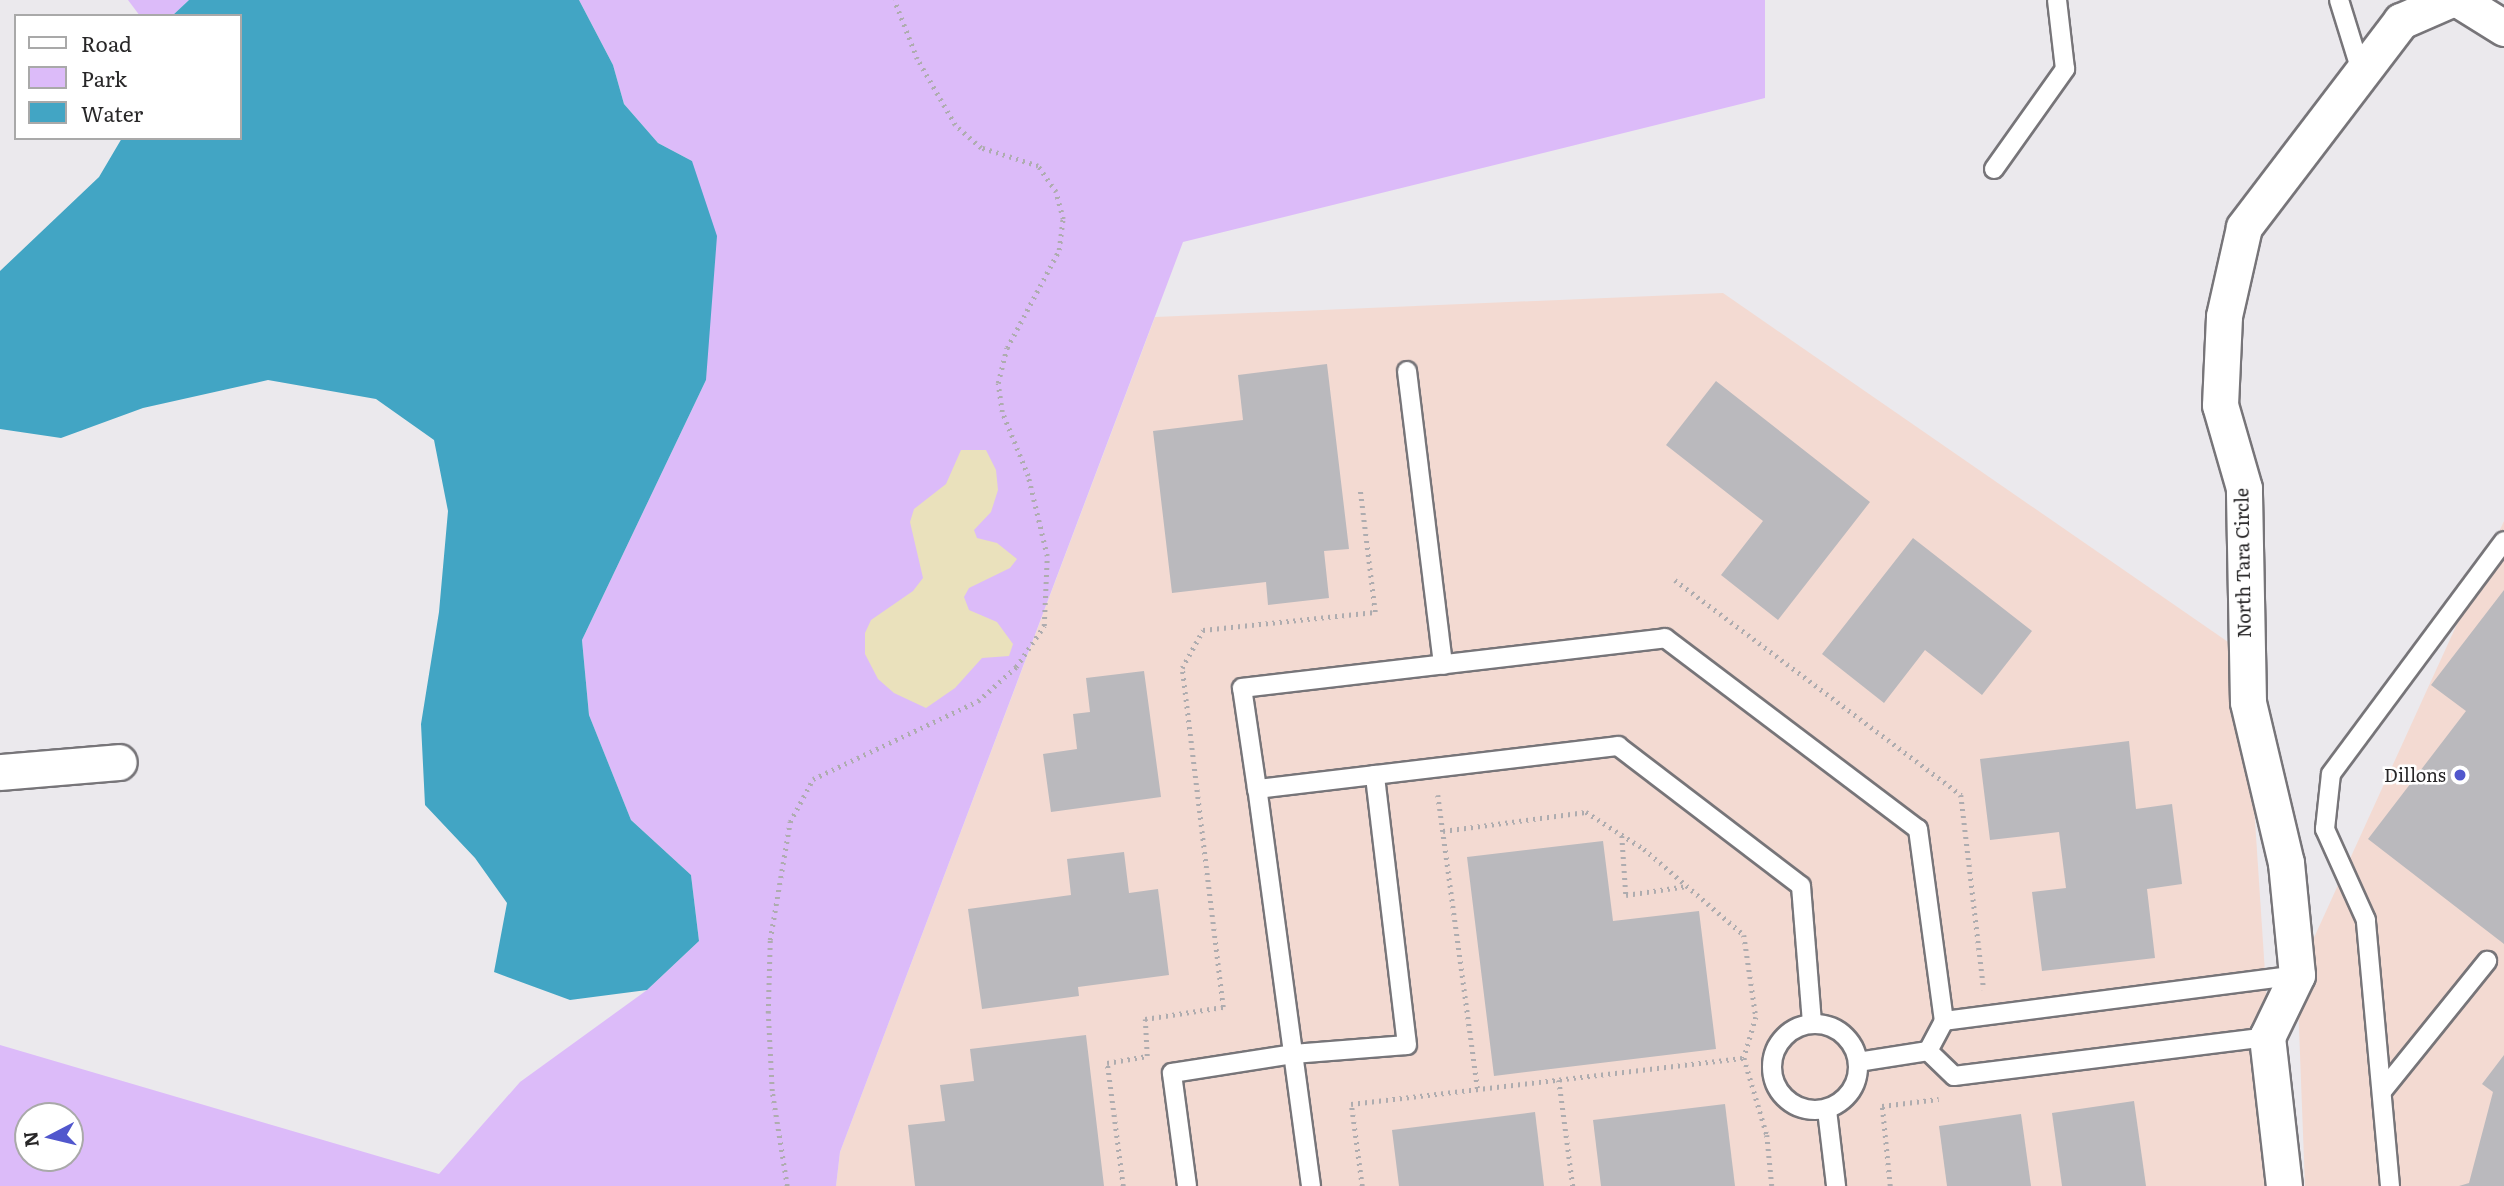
<!DOCTYPE html>
<html>
<head>
<meta charset="utf-8">
<style>
  body { margin:0 }
  #map { position:relative; width:2504px; height:1186px; overflow:hidden; background:#ebe9ed; font-family:Literata,serif }
  div>[style] { position:absolute }
  .commercial>* { inset:0; background:#f3dad2 }
  .green>* { inset:0; background:#dcbbf9 }
  .sand>* { inset:0; background:#eae1bc }
  .water>* { inset:0; background:#42a5c4 }
  .building>* { inset:0; background:#bab9bd }
  .path>* { height:4.5px; margin-top:-2.25px; transform-origin:0; background:repeating-linear-gradient(90deg,#aeacaf 0 2px,transparent 0 7px) }
  .roads { filter:drop-shadow(2px 0 #777579) drop-shadow(-2px 0 #777579) drop-shadow(0 2px #777579) drop-shadow(0 -2px #777579) }
  .lane>* { height:18px; margin:-9px; padding:0 9px; transform-origin:9px; border-radius:9px; background:#fff }
  .lane>.ring { margin:-9px; padding:0; box-sizing:content-box; background:none; border:18px solid #fff; border-radius:50% }
  .street>* { height:35px; margin:-17.5px; padding:0 17.5px; transform-origin:17.5px; border-radius:17.5px; background:#fff }
  .dots>* { width:19px; height:19px; translate:-50% -50%; box-sizing:border-box; border:4px solid #fff; border-radius:50% }
  span { translate:-50% -50%; white-space:nowrap; text-align:center; line-height:1.15; -webkit-text-stroke:5px #fff; paint-order:stroke }
  .street-label { font-size:18px; color:#282728 }
  .poi-label { font-size:18px; color:#282728 }
  .right { translate:-100% -50%; text-align:right }
  .legend { position:absolute; left:14px; top:14px; width:228px; height:126px; box-sizing:border-box; background:#fff; border:2px solid #a9a9a9; margin:0; padding:9px 12px; list-style:none; font-size:21px; color:#282728 }
  .legend li { display:flex; align-items:center; gap:14px; height:35px }
  .legend b { width:35px; border:2px solid #a9a9a9 }
  .north { position:absolute; left:14px; top:1102px; width:70px; height:70px; box-sizing:border-box; background:#fff; border:2px solid #a9a9a9; border-radius:50%; rotate:263deg; font-size:19px; font-weight:700; line-height:28px; text-align:center; color:#282728 }
  .north::after { content:''; display:block; margin:auto; width:24px; height:32px; background:#5157cd; clip-path:polygon(50% 0,100% 100%,50% 72%,0 100%) }
</style>
</head>
<body>
<div id="map">
  <div class="commercial">
    <i style="clip-path:polygon(1723px 293px,2244px 653px,2279px 1186px,836px 1186px,840px 1152px,1155px 317px)"></i>
    <i style="clip-path:polygon(2504px 521px,2504px 1186px,2305px 1186px,2297px 975px)"></i>
  </div>
  <div class="green">
    <i style="clip-path:polygon(128px 0,189px 0,172px 16px,140px 16px)"></i>
    <i style="clip-path:polygon(evenodd,579px 0,1765px 0,1765px 98px,1183px 242px,840px 1152px,836px 1186px,0 1186px,0 1045px,439px 1174px,520px 1082px,647px 990px,699px 941px,691px 875px,631px 820px,589px 715px,582px 640px,706px 380px,707px 326px,692px 161px,658px 143px,624px 104px,613px 65px,579px 0,28px 1116px,70px 1116px,70px 1158px,28px 1158px,28px 1116px)"></i>
  </div>
  <div class="sand">
    <i style="clip-path:polygon(961px 450px,986px 450px,996px 470px,998px 490px,991px 512px,974px 530px,977px 538px,997px 543px,1017px 559px,1010px 568px,969px 588px,964px 597px,969px 610px,997px 622px,1013px 644px,1009px 656px,982px 658px,955px 688px,926px 708px,894px 693px,878px 679px,865px 654px,865px 633px,871px 620px,913px 591px,923px 578px,910px 522px,914px 509px,946px 484px)"></i>
  </div>
  <div class="water">
    <i style="clip-path:polygon(189px 0,579px 0,613px 65px,624px 104px,658px 143px,692px 161px,717px 236px,706px 380px,582px 640px,589px 715px,631px 820px,691px 875px,699px 941px,647px 990px,570px 1000px,494px 972px,507px 903px,475px 858px,425px 805px,421px 724px,439px 612px,448px 511px,434px 440px,376px 399px,268px 380px,143px 408px,61px 438px,0 429px,0 271px,99px 177px,122px 138px,240px 138px,240px 16px,172px 16px)"></i>
  </div>
  <div class="building">
    <i style="clip-path:polygon(1327px 364px,1349px 549px,1324px 551px,1329px 598px,1268px 605px,1266px 582px,1172px 593px,1153px 431px,1243px 420px,1238px 375px)"></i>
    <i style="clip-path:polygon(1716px 381px,1870px 502px,1778px 620px,1721px 575px,1763px 521px,1666px 445px)"></i>
    <i style="clip-path:polygon(1913px 538px,2032px 631px,1982px 695px,1925px 650px,1884px 703px,1822px 654px)"></i>
    <i style="clip-path:polygon(2504px 590px,2504px 944px,2368px 839px,2466px 711px,2431px 685px)"></i>
    <i style="clip-path:polygon(1144px 671px,1161px 797px,1051px 812px,1043px 754px,1077px 749px,1073px 714px,1090px 712px,1086px 678px)"></i>
    <i style="clip-path:polygon(2129px 741px,2136px 809px,2172px 804px,2182px 884px,2147px 889px,2155px 958px,2042px 971px,2032px 892px,2066px 888px,2059px 832px,1990px 840px,1980px 759px)"></i>
    <i style="clip-path:polygon(1603px 841px,1613px 921px,1699px 911px,1716px 1049px,1494px 1076px,1467px 857px)"></i>
    <i style="clip-path:polygon(1124px 852px,1129px 893px,1158px 889px,1169px 975px,1078px 987px,1079px 996px,982px 1009px,968px 909px,1071px 895px,1067px 859px)"></i>
    <i style="clip-path:polygon(1086px 1035px,1104px 1186px,915px 1186px,908px 1125px,945px 1121px,940px 1085px,974px 1081px,970px 1049px)"></i>
    <i style="clip-path:polygon(2504px 1055px,2504px 1186px,2459px 1186px,2469px 1183px,2493px 1092px,2482px 1084px)"></i>
    <i style="clip-path:polygon(2134px 1101px,2146px 1186px,2062px 1186px,2052px 1113px)"></i>
    <i style="clip-path:polygon(1725px 1104px,1735px 1186px,1601px 1186px,1593px 1120px)"></i>
    <i style="clip-path:polygon(1535px 1112px,1544px 1186px,1399px 1186px,1392px 1130px)"></i>
    <i style="clip-path:polygon(2021px 1114px,2031px 1186px,1947px 1186px,1939px 1126px)"></i>
  </div>
  <div class="path">
    <i style="left:1675px;top:580px;width:358px;rotate:36.9deg"></i>
    <i style="left:1961px;top:795px;width:196px;rotate:83.3deg"></i>
    <i style="left:1438px;top:795px;width:297px;rotate:82.3deg"></i>
    <i style="left:1443px;top:831px;width:144px;rotate:-7.6deg"></i>
    <i style="left:1586px;top:812px;width:69px;rotate:32.5deg"></i>
    <i style="left:1644px;top:849px;width:132px;rotate:40.7deg"></i>
    <i style="left:1744px;top:935px;width:83px;rotate:81.7deg"></i>
    <i style="left:1756px;top:1017px;width:43px;rotate:106.3deg"></i>
    <i style="left:1622px;top:836px;width:59px;rotate:86.1deg"></i>
    <i style="left:1626px;top:895px;width:62px;rotate:-8.4deg"></i>
    <i style="left:1559px;top:1080px;width:107px;rotate:82.5deg"></i>
    <i style="left:787px;top:1186px;width:96px;rotate:-99deg"></i>
    <i style="left:772px;top:1091px;width:78px;rotate:-92.9deg"></i>
    <i style="left:768px;top:1013px;width:73px;rotate:-88.4deg"></i>
    <i style="left:770px;top:940px;width:120px;rotate:-80.4deg"></i>
    <i style="left:790px;top:822px;width:49px;rotate:-61.9deg"></i>
    <i style="left:813px;top:779px;width:183px;rotate:-25.3deg"></i>
    <i style="left:978px;top:701px;width:51px;rotate:-41.8deg"></i>
    <i style="left:1016px;top:667px;width:50px;rotate:-55.7deg"></i>
    <i style="left:1044px;top:626px;width:70px;rotate:-87.5deg"></i>
    <i style="left:1047px;top:556px;width:82px;rotate:-103.4deg"></i>
    <i style="left:1028px;top:476px;width:69px;rotate:-112.1deg"></i>
    <i style="left:1002px;top:412px;width:29px;rotate:-98deg"></i>
    <i style="left:998px;top:383px;width:36px;rotate:-76deg"></i>
    <i style="left:1007px;top:348px;width:111px;rotate:-62deg"></i>
    <i style="left:1059px;top:250px;width:31px;rotate:-83deg"></i>
    <i style="left:1063px;top:219px;width:28px;rotate:-105deg"></i>
    <i style="left:1056px;top:192px;width:32px;rotate:-125deg"></i>
    <i style="left:1038px;top:166px;width:60px;rotate:-162.5deg"></i>
    <i style="left:981px;top:148px;width:35px;rotate:-139deg"></i>
    <i style="left:955px;top:125px;width:76px;rotate:-119.9deg"></i>
    <i style="left:917px;top:59px;width:63px;rotate:-111.3deg"></i>
    <i style="left:1123px;top:1186px;width:124px;rotate:-97.4deg"></i>
    <i style="left:1107px;top:1063px;width:41px;rotate:-9.9deg"></i>
    <i style="left:1147px;top:1056px;width:37px;rotate:-93deg"></i>
    <i style="left:1145px;top:1019px;width:79px;rotate:-8.7deg"></i>
    <i style="left:1223px;top:1007px;width:341px;rotate:-96.9deg"></i>
    <i style="left:1182px;top:668px;width:43px;rotate:-61.1deg"></i>
    <i style="left:1203px;top:630px;width:173px;rotate:-6deg"></i>
    <i style="left:1375px;top:612px;width:124px;rotate:-97deg"></i>
    <i style="left:1362px;top:1186px;width:83px;rotate:-97.6deg"></i>
    <i style="left:1351px;top:1104px;width:396px;rotate:-6.7deg"></i>
    <i style="left:1744px;top:1058px;width:80px;rotate:73.4deg"></i>
    <i style="left:1767px;top:1135px;width:51px;rotate:84.4deg"></i>
    <i style="left:1890px;top:1186px;width:80px;rotate:-95.7deg"></i>
    <i style="left:1882px;top:1106px;width:57px;rotate:-7deg"></i>
  </div>
  <div class="roads">
    <div class="lane">
      <i style="left:2339px;top:0;width:74px;rotate:72.8deg"></i>
      <i style="left:1994px;top:169px;width:123px;rotate:-54.6deg"></i>
      <i style="left:2065px;top:69px;width:69px;rotate:-96.6deg"></i>
      <i style="left:1407px;top:371px;width:296px;rotate:83deg"></i>
      <i style="left:1257px;top:789px;width:102px;rotate:-98.4deg"></i>
      <i style="left:1242px;top:688px;width:426px;rotate:-6.7deg"></i>
      <i style="left:1665px;top:638px;width:317px;rotate:37.1deg"></i>
      <i style="left:1918px;top:829px;width:194px;rotate:82.3deg"></i>
      <i style="left:1944px;top:1021px;width:34px;rotate:118deg"></i>
      <i style="left:1944px;top:1021px;width:356px;rotate:-7.4deg"></i>
      <i class="ring" style="left:1772px;top:1024px;width:68px;height:68px"></i>
      <i style="left:1928px;top:1051px;width:36px;rotate:44deg"></i>
      <i style="left:1954px;top:1076px;width:315px;rotate:-7.1deg"></i>
      <i style="left:1858px;top:1062px;width:71px;rotate:-8.9deg"></i>
      <i style="left:2383px;top:1090px;width:166px;rotate:-51.1deg"></i>
      <i style="left:1827px;top:1110px;width:77px;rotate:83.2deg"></i>
      <i style="left:1187px;top:1186px;width:114px;rotate:-97.6deg"></i>
      <i style="left:1172px;top:1073px;width:122px;rotate:-8.9deg"></i>
      <i style="left:1293px;top:1054px;width:114px;rotate:-4.5deg"></i>
      <i style="left:1407px;top:1045px;width:272px;rotate:-96.8deg"></i>
      <i style="left:1311px;top:1186px;width:401px;rotate:-97.7deg"></i>
      <i style="left:1257px;top:789px;width:364px;rotate:-6.8deg"></i>
      <i style="left:1618px;top:746px;width:230px;rotate:37.4deg"></i>
      <i style="left:1801px;top:886px;width:138px;rotate:85.4deg"></i>
      <i style="left:2390px;top:1186px;width:267px;rotate:-95.2deg"></i>
      <i style="left:2366px;top:920px;width:100px;rotate:-114.3deg"></i>
      <i style="left:2325px;top:829px;width:55px;rotate:-83.8deg"></i>
      <i style="left:2331px;top:774px;width:290px;rotate:-53.4deg"></i>
    </div>
    <div class="street">
      <i style="left:2459px;top:0;width:53px;rotate:31.9deg"></i>
      <i style="left:0;top:772px;width:119px;rotate:-4.8deg"></i>
      <i style="left:2284px;top:1186px;width:150px;rotate:-96.5deg"></i>
      <i style="left:2267px;top:1037px;width:69px;rotate:-64.2deg"></i>
      <i style="left:2297px;top:975px;width:113px;rotate:-95.6deg"></i>
      <i style="left:2286px;top:863px;width:165px;rotate:-103.3deg"></i>
      <i style="left:2248px;top:702px;width:214px;rotate:-91.1deg"></i>
      <i style="left:2244px;top:488px;width:86px;rotate:-106.1deg"></i>
      <i style="left:2220px;top:405px;width:89px;rotate:-87.4deg"></i>
      <i style="left:2224px;top:316px;width:91px;rotate:-77.3deg"></i>
      <i style="left:2244px;top:227px;width:259px;rotate:-52.7deg"></i>
      <i style="left:2401px;top:21px;width:52px;rotate:-23.6deg"></i>
    </div>
  </div>
  <div class="dots">
    <i style="left:2460px;top:775px;background:#5157cd"></i>
  </div>
  <div class="street-label">
    <span style="left:2243px;top:563px;rotate:-91deg">North Tara Circle</span>
  </div>
  <div class="poi-label">
    <span class="right" style="left:2446px;top:775px">Dillons</span>
  </div>
  <ul class="legend">
  <li><b style="height:9px;background:#fff"></b>Road</li>
  <li><b style="height:19px;background:#dcbbf9"></b>Park</li>
  <li><b style="height:19px;background:#42a5c4"></b>Water</li>
  </ul>
  <div class="north">N</div>
</div>
</body>
</html>
